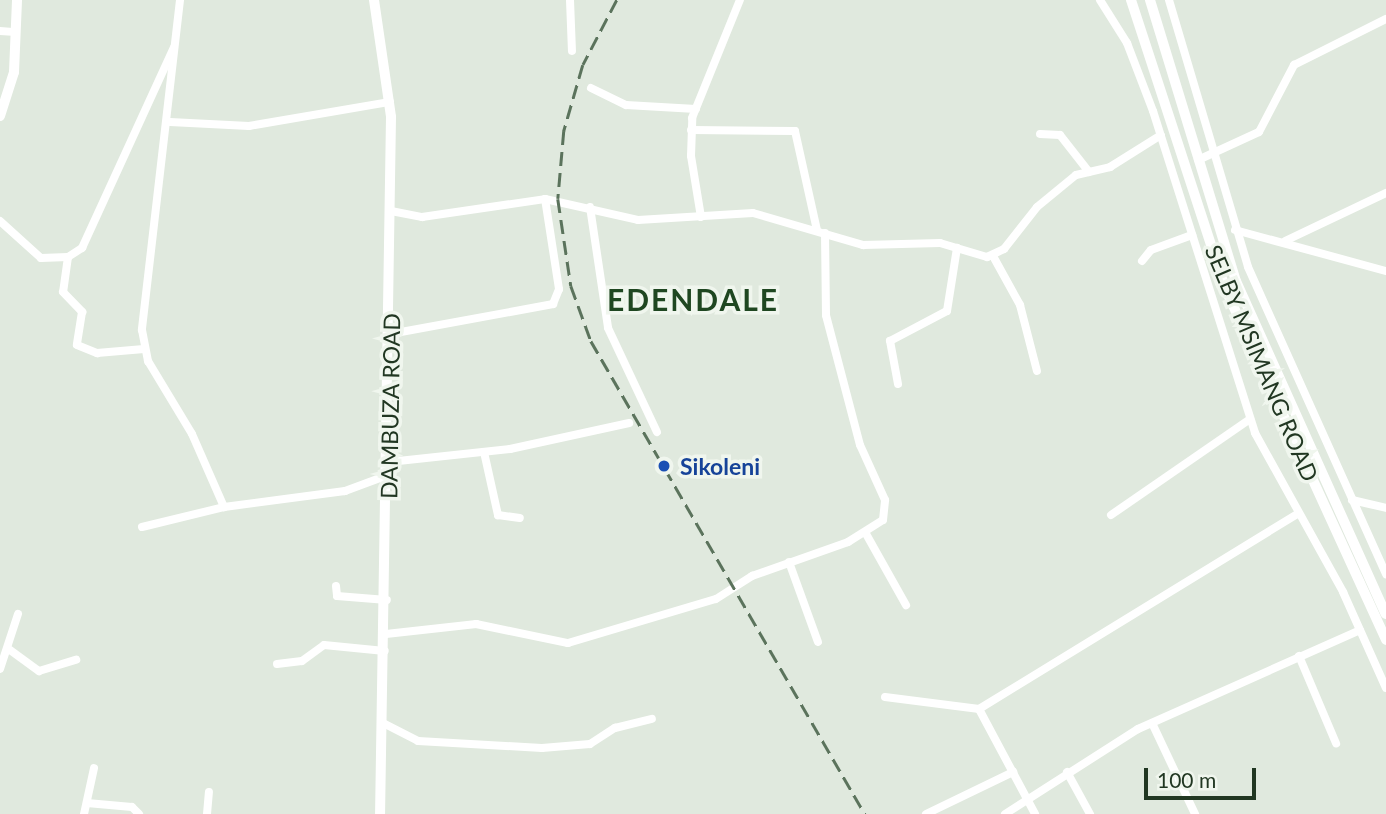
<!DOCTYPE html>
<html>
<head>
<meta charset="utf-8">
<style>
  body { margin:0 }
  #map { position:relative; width:1386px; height:814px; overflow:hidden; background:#e0e9de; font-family:Lato,sans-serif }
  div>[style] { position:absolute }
  .street>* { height:8px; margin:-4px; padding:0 4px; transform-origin:4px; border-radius:4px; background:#fff }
  .secondary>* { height:10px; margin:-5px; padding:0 5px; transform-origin:5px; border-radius:5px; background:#fff }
  .rail>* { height:2.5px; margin-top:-1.25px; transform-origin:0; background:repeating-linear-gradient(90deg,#5b735c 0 14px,transparent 0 21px) }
  .dots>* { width:19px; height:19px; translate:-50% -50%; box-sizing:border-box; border:4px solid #f0f6ee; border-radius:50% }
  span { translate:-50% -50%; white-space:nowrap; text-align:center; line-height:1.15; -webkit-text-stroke:7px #f0f6ee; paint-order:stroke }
  .street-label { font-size:23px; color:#213722 }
  .transit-label { font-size:23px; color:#164399; font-weight:700 }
  .left { translate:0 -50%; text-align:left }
  .district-label { font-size:30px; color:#1f4721; font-weight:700; letter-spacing:2px }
  .scale { position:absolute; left:1144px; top:768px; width:112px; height:32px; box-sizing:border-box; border:4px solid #213722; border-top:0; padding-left:9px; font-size:21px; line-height:24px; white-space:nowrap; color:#213722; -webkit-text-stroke:5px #f0f6ee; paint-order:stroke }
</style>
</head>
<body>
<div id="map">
  <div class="street">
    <i style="left:180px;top:0;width:332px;rotate:96.6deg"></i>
    <i style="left:142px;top:330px;width:32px;rotate:79deg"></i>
    <i style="left:148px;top:361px;width:85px;rotate:58.9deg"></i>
    <i style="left:192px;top:434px;width:80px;rotate:66.3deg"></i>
    <i style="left:570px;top:0;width:51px;rotate:87.8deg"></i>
    <i style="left:1100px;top:0;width:51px;rotate:57.9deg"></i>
    <i style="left:1127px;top:43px;width:73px;rotate:69.1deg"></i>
    <i style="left:1153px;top:111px;width:338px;rotate:72.4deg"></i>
    <i style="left:1255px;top:433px;width:182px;rotate:61deg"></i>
    <i style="left:1343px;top:592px;width:105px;rotate:65.9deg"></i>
    <i style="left:1169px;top:0;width:278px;rotate:73.5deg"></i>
    <i style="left:1248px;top:267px;width:337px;rotate:65.8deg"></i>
    <i style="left:0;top:31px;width:16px;rotate:4deg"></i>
    <i style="left:591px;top:88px;width:39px;rotate:26deg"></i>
    <i style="left:626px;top:105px;width:70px;rotate:3.3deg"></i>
    <i style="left:170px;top:122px;width:79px;rotate:2.9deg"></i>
    <i style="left:249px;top:126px;width:143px;rotate:-9.7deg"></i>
    <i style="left:691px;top:130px;width:104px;rotate:0.6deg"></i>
    <i style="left:795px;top:131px;width:101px;rotate:77.5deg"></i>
    <i style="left:1040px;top:134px;width:20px;rotate:3deg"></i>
    <i style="left:1060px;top:135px;width:47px;rotate:51.9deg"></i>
    <i style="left:1198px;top:160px;width:67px;rotate:-24.7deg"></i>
    <i style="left:1259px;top:132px;width:76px;rotate:-62.4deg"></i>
    <i style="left:1294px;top:65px;width:103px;rotate:-26.6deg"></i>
    <i style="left:590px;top:207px;width:122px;rotate:81.5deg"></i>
    <i style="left:608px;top:328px;width:115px;rotate:64.8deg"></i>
    <i style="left:391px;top:211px;width:32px;rotate:11deg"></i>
    <i style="left:422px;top:217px;width:124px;rotate:-8.3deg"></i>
    <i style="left:545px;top:199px;width:95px;rotate:12.7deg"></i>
    <i style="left:638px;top:220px;width:115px;rotate:-3.5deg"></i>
    <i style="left:753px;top:213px;width:115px;rotate:16.2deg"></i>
    <i style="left:863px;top:245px;width:77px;rotate:-1.5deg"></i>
    <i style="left:940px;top:243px;width:49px;rotate:16.6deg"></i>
    <i style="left:987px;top:257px;width:19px;rotate:-25deg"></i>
    <i style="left:1004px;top:249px;width:53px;rotate:-51.8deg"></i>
    <i style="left:1037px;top:207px;width:50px;rotate:-39.4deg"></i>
    <i style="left:1076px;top:175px;width:35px;rotate:-13deg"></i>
    <i style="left:1110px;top:167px;width:60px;rotate:-32.1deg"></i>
    <i style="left:701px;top:217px;width:62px;rotate:-99.3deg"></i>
    <i style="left:691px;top:156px;width:38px;rotate:-88deg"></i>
    <i style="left:692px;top:118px;width:127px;rotate:-67.9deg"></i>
    <i style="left:0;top:221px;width:55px;rotate:42.1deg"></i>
    <i style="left:41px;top:258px;width:27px;rotate:-2deg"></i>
    <i style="left:68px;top:257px;width:17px;rotate:-33deg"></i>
    <i style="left:82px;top:248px;width:221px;rotate:-65.4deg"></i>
    <i style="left:1235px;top:230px;width:156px;rotate:15.2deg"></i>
    <i style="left:1285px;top:241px;width:112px;rotate:-25.4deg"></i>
    <i style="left:993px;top:256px;width:56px;rotate:61.1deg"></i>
    <i style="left:1020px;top:305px;width:68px;rotate:75.6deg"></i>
    <i style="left:68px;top:257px;width:35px;rotate:98deg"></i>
    <i style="left:63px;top:292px;width:28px;rotate:46deg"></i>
    <i style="left:82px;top:312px;width:33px;rotate:99deg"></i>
    <i style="left:77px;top:345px;width:22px;rotate:22deg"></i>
    <i style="left:97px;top:353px;width:47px;rotate:-4.9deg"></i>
    <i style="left:1142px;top:261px;width:14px;rotate:-51deg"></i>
    <i style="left:1151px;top:250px;width:44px;rotate:-20.1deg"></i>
    <i style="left:390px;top:334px;width:166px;rotate:-10.4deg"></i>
    <i style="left:553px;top:304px;width:16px;rotate:-68deg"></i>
    <i style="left:559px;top:289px;width:91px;rotate:-98.8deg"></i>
    <i style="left:898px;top:384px;width:44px;rotate:-100.5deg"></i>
    <i style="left:890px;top:341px;width:64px;rotate:-27.8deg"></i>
    <i style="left:947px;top:311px;width:64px;rotate:-81deg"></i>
    <i style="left:484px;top:452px;width:65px;rotate:77.5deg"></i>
    <i style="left:498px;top:515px;width:22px;rotate:8deg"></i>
    <i style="left:389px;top:462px;width:122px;rotate:-6.1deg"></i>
    <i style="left:510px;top:449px;width:122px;rotate:-12.3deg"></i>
    <i style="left:1352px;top:500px;width:35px;rotate:13deg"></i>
    <i style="left:1111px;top:515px;width:169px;rotate:-34.6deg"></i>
    <i style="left:142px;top:527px;width:84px;rotate:-13.7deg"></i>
    <i style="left:224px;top:507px;width:122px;rotate:-7.5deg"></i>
    <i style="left:345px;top:491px;width:46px;rotate:-20.4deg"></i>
    <i style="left:865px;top:532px;width:84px;rotate:60.7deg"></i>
    <i style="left:789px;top:562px;width:85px;rotate:70.1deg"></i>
    <i style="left:336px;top:586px;width:10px;rotate:84deg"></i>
    <i style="left:337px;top:596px;width:50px;rotate:4.6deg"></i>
    <i style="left:386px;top:634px;width:91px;rotate:-6.3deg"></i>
    <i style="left:476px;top:624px;width:94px;rotate:11.7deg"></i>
    <i style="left:568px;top:643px;width:154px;rotate:-16.6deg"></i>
    <i style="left:716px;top:599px;width:43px;rotate:-32.6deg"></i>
    <i style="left:752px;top:576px;width:102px;rotate:-19.5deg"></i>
    <i style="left:848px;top:542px;width:41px;rotate:-32.2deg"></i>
    <i style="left:883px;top:520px;width:20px;rotate:-84deg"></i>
    <i style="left:885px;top:500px;width:60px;rotate:-114.4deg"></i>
    <i style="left:860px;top:445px;width:134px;rotate:-104.7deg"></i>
    <i style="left:826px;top:315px;width:82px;rotate:-90.7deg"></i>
    <i style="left:10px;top:650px;width:36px;rotate:36deg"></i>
    <i style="left:39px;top:671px;width:39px;rotate:-17deg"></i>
    <i style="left:1299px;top:656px;width:95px;rotate:67deg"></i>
    <i style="left:277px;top:664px;width:25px;rotate:-7deg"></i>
    <i style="left:302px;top:661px;width:27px;rotate:-36deg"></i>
    <i style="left:324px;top:645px;width:61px;rotate:5.6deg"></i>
    <i style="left:0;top:669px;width:58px;rotate:-71.9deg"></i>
    <i style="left:885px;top:697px;width:95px;rotate:7.3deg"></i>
    <i style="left:979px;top:709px;width:375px;rotate:-31.5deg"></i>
    <i style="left:979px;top:709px;width:119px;rotate:61.9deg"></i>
    <i style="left:383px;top:723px;width:39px;rotate:27deg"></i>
    <i style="left:418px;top:741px;width:124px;rotate:3.2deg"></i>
    <i style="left:542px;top:748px;width:48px;rotate:-4.8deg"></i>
    <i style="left:590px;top:744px;width:30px;rotate:-33deg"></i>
    <i style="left:615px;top:728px;width:38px;rotate:-14deg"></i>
    <i style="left:1152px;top:723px;width:101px;rotate:64.7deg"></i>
    <i style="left:1067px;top:772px;width:48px;rotate:61.3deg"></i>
    <i style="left:87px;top:803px;width:45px;rotate:5.1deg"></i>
    <i style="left:132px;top:807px;width:10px;rotate:45deg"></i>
    <i style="left:84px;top:814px;width:47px;rotate:-77.7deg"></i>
    <i style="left:207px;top:814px;width:22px;rotate:-85deg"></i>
    <i style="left:926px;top:814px;width:97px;rotate:-25.8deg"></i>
    <i style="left:1005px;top:814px;width:158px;rotate:-32.6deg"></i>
    <i style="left:1138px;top:729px;width:243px;rotate:-24deg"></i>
  </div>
  <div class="secondary">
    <i style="left:374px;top:0;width:118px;rotate:81.7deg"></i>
    <i style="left:391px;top:117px;width:697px;rotate:90.9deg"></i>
    <i style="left:1131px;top:0;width:303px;rotate:71.9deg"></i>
    <i style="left:1225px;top:288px;width:387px;rotate:65.4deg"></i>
    <i style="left:1150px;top:0;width:294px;rotate:73deg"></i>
    <i style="left:1236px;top:281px;width:365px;rotate:65.8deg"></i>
    <i style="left:0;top:116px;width:46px;rotate:-72.3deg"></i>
    <i style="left:14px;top:72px;width:72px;rotate:-87.6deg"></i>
  </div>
  <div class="rail">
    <i style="left:617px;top:0;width:73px;rotate:117.6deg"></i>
    <i style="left:583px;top:65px;width:69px;rotate:106.1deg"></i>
    <i style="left:564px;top:131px;width:68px;rotate:95deg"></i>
    <i style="left:558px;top:199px;width:88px;rotate:81.5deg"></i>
    <i style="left:571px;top:286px;width:59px;rotate:70deg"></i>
    <i style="left:591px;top:341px;width:547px;rotate:59.92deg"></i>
  </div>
  <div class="dots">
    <i style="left:664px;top:466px;background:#1a4fb4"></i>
  </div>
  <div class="street-label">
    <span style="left:1262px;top:363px;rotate:67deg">SELBY MSIMANG ROAD</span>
    <span style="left:390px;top:406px;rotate:-89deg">DAMBUZA ROAD</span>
  </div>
  <div class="transit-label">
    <span class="left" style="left:680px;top:466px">Sikoleni</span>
  </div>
  <div class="district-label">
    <span style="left:693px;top:299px">EDENDALE</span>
  </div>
  <div class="scale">100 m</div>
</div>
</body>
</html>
